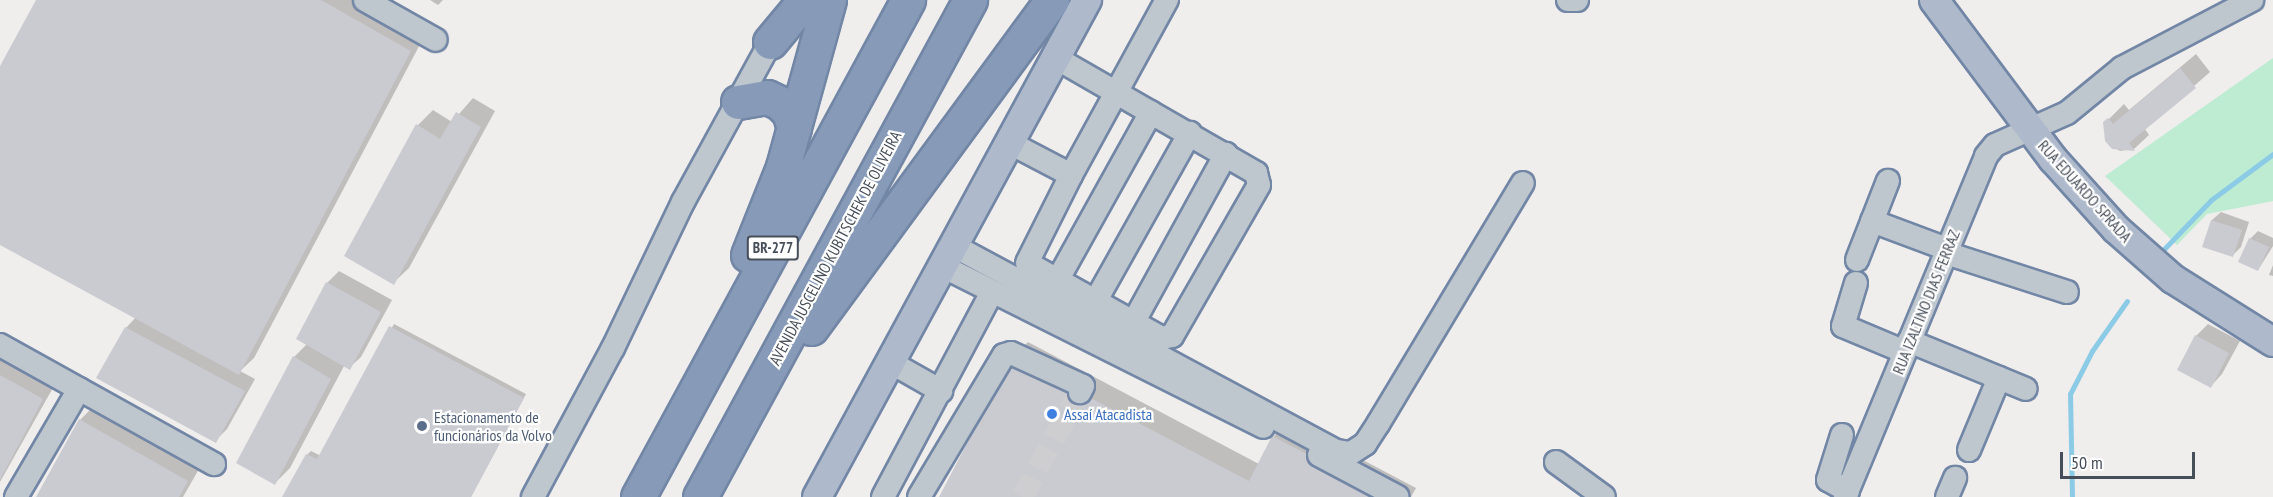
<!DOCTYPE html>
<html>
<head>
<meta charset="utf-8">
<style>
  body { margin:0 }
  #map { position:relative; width:2273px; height:497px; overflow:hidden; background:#f0eded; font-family:"PT Sans Narrow",sans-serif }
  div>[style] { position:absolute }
  .green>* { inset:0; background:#bdecd3 }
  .shadow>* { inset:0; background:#0003 }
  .stream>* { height:5px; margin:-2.5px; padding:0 2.5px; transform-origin:2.5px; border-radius:2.5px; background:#8ccbe6 }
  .building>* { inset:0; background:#cacbd1 }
  .minor-tunnel>* { height:22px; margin-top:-11px; transform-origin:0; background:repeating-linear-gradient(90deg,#cecdcf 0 22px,transparent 0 33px) }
  .roads { filter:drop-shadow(2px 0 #7286a5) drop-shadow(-2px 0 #7286a5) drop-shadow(0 2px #7286a5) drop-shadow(0 -2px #7286a5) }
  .minor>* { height:22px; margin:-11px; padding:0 11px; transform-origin:11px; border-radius:11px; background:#bec6ce }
  .major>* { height:28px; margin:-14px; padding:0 14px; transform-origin:14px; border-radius:14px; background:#aebacb }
  .highway>* { height:33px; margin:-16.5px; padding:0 16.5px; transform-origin:16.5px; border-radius:16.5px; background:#879bb9 }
  .dots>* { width:16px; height:16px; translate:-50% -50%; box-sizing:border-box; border:3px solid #fff; border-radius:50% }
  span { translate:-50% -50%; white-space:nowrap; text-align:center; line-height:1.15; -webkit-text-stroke:4.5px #fff; paint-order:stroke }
  .shield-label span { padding:2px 4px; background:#fff; border:2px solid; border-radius:4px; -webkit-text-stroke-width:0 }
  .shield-label { font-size:15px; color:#464e59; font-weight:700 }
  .street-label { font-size:16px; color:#464e59 }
  .shop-label { font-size:16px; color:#366cbe }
  .left { translate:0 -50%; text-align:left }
  .service-label { font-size:16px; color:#4e5e75 }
  .scale { position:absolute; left:2060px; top:452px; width:135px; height:27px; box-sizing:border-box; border:3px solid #464e59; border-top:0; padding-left:8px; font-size:18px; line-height:21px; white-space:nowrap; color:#464e59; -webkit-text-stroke:4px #fff; paint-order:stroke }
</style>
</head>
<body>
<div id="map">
  <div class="green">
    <i style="clip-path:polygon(2273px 58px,2273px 201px,2207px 214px,2177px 245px,2105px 176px)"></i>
  </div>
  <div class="shadow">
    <i style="clip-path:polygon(37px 0,363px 0,425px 35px,254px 358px,240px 371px,255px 379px,227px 429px,215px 441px,126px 328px,136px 317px,0 244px,0 69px)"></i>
    <i style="clip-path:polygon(430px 0,443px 0,438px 5px)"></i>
    <i style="clip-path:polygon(2196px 54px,2210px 72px,2145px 129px,2149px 135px,2134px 149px,2120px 151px,2110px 145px,2105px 123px,2124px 104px,2129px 110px)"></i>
    <i style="clip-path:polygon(473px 98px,495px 111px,409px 268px,393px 283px,418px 125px,433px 110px,452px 122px)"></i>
    <i style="clip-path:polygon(2221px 212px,2249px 222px,2241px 247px,2233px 255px,2204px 246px,2212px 220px)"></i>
    <i style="clip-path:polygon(2258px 231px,2273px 238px,2273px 246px,2258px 270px,2250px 239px)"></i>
    <i style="clip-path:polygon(2273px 265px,2273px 276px,2269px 275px)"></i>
    <i style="clip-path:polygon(339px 271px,392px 300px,361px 357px,349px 368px,344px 366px,290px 468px,275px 483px,294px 357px,307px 344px,327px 283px)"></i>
    <i style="clip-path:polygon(394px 324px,526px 394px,471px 497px,284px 497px,307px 455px,311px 451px,321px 456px)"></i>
    <i style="clip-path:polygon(2208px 324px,2240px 341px,2222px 374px,2211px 386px,2196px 336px)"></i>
    <i style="clip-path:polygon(1028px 342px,1259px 464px,1273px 437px,1289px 421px,1416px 488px,1411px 497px,940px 497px,1013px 357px)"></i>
    <i style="clip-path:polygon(0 357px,54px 386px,0 482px)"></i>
    <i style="clip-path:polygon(92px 408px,199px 469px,183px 497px,38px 497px,80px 420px)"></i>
  </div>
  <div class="stream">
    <i style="left:2164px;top:249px;width:68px;rotate:-46.2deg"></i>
    <i style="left:2211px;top:200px;width:77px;rotate:-36.6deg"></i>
    <i style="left:2072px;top:497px;width:103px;rotate:-91.1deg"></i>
    <i style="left:2070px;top:394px;width:48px;rotate:-62.9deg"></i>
    <i style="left:2092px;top:351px;width:61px;rotate:-55deg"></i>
  </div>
  <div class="building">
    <i style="clip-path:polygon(36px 0,321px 0,411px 51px,239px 375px,0 245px,0 66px)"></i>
    <i style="clip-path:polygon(2180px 68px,2196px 88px,2129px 143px,2135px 151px,2112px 149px,2105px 141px,2103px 122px,2108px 118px,2113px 124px)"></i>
    <i style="clip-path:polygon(456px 112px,481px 127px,394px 285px,344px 256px,416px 124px,440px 139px)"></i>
    <i style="clip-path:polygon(2211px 220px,2242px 230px,2233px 257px,2202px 247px)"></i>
    <i style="clip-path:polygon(2249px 238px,2269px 247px,2258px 271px,2238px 262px)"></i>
    <i style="clip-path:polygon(326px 282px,381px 312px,350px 370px,296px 339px)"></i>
    <i style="clip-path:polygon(389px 326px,524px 398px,471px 497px,282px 497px,306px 454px,317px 459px)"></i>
    <i style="clip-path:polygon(125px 327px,245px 391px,216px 443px,96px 378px)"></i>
    <i style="clip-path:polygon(2195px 335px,2229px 353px,2211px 388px,2177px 370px)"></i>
    <i style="clip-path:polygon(293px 356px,331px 379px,275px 485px,236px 463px)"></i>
    <i style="clip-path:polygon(1012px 357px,1249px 481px,1272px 436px,1389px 497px,939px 497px)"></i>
    <i style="clip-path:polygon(0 375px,43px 399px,0 480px)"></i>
    <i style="clip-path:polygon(79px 419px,188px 481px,179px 497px,36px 497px)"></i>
  </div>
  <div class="minor-tunnel">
    <i style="left:1022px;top:497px;width:120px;rotate:-61.1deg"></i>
  </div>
  <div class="roads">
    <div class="minor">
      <i style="left:365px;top:0;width:81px;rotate:29.4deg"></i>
      <i style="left:1568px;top:0;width:9px"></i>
      <i style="left:1056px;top:58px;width:231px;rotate:29.9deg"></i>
      <i style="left:1256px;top:173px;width:12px;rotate:76deg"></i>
      <i style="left:1259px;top:185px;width:174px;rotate:119.9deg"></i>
      <i style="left:1172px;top:336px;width:10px;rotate:169deg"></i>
      <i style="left:1162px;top:338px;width:154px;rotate:-150.9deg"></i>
      <i style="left:1027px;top:263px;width:98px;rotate:-63.4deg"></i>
      <i style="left:1010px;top:143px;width:69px;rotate:27.7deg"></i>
      <i style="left:1071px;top:175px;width:200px;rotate:-61.3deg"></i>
      <i style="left:1872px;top:221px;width:80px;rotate:20.5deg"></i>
      <i style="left:954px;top:246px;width:434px;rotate:28.2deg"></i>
      <i style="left:1336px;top:451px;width:15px;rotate:8deg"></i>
      <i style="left:1351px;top:453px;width:17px;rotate:-33deg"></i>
      <i style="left:1365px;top:444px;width:24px;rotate:-57deg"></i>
      <i style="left:1378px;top:424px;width:281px;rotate:-59deg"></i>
      <i style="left:1946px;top:253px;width:127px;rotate:17.9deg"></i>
      <i style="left:1857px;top:260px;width:85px;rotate:-68.6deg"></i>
      <i style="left:942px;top:266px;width:359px;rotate:26.6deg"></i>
      <i style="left:1057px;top:281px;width:193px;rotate:-60.9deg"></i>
      <i style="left:1856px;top:283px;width:45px;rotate:106.8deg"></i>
      <i style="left:1843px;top:326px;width:67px;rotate:22.8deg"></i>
      <i style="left:1095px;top:302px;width:194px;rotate:-60.7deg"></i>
      <i style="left:1133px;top:323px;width:193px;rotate:-61.2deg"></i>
      <i style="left:1909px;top:341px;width:126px;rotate:22.3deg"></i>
      <i style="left:0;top:345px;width:245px;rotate:29.1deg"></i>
      <i style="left:890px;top:362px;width:59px;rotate:29.6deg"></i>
      <i style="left:1842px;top:435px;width:47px;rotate:107.3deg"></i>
      <i style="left:1828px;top:480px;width:23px;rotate:29deg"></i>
      <i style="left:1969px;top:450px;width:78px;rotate:-67.4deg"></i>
      <i style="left:1319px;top:455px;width:89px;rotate:28deg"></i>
      <i style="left:1556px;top:462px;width:59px;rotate:36.1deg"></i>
      <i style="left:16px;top:497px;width:125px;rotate:-59.7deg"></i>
      <i style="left:533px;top:497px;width:169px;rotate:-61.8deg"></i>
      <i style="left:613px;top:348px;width:162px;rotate:-64.4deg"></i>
      <i style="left:683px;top:202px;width:196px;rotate:-61.3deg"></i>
      <i style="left:883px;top:497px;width:232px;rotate:-62deg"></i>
      <i style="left:919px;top:497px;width:165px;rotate:-59.1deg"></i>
      <i style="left:1004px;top:355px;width:7px;rotate:-16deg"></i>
      <i style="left:1011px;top:353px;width:79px;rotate:24.6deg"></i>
      <i style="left:1083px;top:386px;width:7px;rotate:117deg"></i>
      <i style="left:1845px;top:497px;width:369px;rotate:-67.5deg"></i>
      <i style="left:1986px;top:156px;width:14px;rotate:-51deg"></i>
      <i style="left:1995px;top:145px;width:79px;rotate:-24deg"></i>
      <i style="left:2067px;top:113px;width:71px;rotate:-39.3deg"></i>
      <i style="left:2122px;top:68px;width:147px;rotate:-27.6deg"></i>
      <i style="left:1947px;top:497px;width:21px;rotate:-67deg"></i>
    </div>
    <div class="major">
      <i style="left:1934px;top:0;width:199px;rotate:53.2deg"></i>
      <i style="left:2053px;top:159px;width:94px;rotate:48deg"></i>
      <i style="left:2116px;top:229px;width:76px;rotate:41.3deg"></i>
      <i style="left:2173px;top:279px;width:118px;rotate:32.2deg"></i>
      <i style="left:817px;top:497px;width:566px;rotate:-61.49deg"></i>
    </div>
    <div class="highway">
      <i style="left:770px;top:42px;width:55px;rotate:-50.2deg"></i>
      <i style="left:738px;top:102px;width:29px;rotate:-10deg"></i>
      <i style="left:767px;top:97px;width:14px;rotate:25deg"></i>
      <i style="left:780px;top:103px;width:13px;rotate:45deg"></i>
      <i style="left:789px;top:112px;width:17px;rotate:73deg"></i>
      <i style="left:748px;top:255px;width:95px;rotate:-68.3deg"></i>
      <i style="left:783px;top:167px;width:173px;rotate:-74.6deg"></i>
      <i style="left:811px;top:328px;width:407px;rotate:-53.7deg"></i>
      <i style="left:638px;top:497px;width:566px;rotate:-61.49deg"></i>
      <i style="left:700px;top:497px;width:566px;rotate:-61.49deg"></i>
    </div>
  </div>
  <div class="dots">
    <i style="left:1052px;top:414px;background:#3f7fe0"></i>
    <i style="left:422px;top:426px;background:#5c6f8a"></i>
  </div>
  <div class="shield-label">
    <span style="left:773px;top:248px">BR-277</span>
  </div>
  <div class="street-label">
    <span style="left:2085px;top:191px;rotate:48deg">RUA EDUARDO SPRADA</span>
    <span style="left:835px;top:248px;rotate:-62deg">AVENIDA JUSCELINO KUBITSCHEK DE OLIVEIRA</span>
    <span style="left:1926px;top:302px;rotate:-68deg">RUA IZALTINO DIAS FERRAZ</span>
  </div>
  <div class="shop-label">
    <span class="left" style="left:1064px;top:414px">Assaí Atacadista</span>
  </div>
  <div class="service-label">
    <span class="left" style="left:434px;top:426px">Estacionamento de<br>funcionários da Volvo</span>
  </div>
  <div class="scale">50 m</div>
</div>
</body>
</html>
